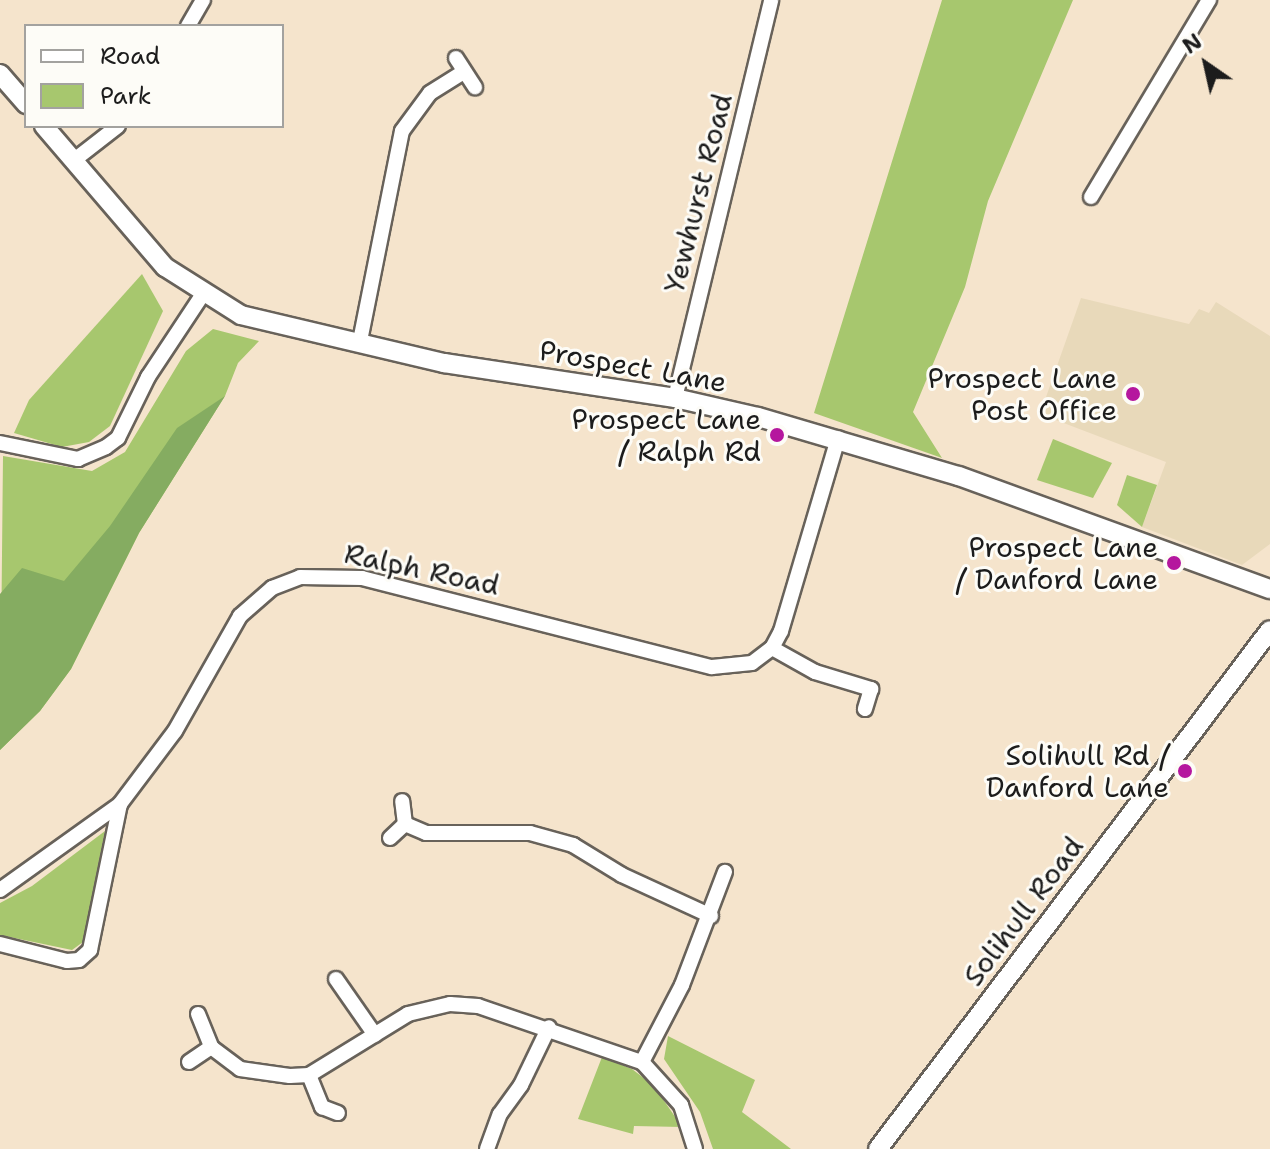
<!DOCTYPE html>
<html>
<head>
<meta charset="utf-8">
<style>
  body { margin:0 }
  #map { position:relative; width:1270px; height:1149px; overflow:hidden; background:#f5e4cc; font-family:"Shantell Sans",sans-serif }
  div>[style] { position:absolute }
  .built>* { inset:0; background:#e8d9ba }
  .green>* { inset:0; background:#a7c76e }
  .forest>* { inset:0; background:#85ac61 }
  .roads { filter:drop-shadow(2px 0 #68625a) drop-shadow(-2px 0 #68625a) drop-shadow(0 2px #68625a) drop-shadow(0 -2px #68625a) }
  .minor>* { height:14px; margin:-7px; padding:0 7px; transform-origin:7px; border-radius:7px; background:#fff }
  .tertiary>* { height:18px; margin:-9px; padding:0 9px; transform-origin:9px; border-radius:9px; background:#fff }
  .dots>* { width:22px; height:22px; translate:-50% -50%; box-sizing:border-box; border:4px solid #fdfcf7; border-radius:50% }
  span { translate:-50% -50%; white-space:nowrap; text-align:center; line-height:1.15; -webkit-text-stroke:6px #fdfcf7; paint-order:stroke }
  .street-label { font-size:28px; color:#1c1c1c }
  .poi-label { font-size:28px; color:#1c1c1c }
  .right { translate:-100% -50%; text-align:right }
  .legend { position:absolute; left:24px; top:24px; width:260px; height:104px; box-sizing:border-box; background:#fdfcf7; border:2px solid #a3a29f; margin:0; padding:10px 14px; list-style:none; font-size:24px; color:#1c1c1c }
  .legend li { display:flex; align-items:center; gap:16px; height:40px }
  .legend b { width:40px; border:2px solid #a3a29f }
  .north { position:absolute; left:1166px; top:24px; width:80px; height:80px; -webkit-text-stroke:6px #fdfcf7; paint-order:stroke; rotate:326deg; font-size:22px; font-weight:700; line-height:32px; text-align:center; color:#1c1c1c }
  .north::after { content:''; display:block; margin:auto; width:28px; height:36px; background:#1c1c1c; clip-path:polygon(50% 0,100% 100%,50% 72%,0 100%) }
</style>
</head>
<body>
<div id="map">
  <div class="built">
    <i style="clip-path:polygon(1081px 298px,1189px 324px,1199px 309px,1209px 313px,1216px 302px,1270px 336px,1270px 544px,1242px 565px,1142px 527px,1166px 462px,1040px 414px)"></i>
  </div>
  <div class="green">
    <i style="clip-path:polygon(942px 0,1073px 0,988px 201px,965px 287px,913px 412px,942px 458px,814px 413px)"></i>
    <i style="clip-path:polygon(142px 274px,163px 311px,110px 426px,89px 442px,62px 447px,14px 433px,29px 400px)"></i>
    <i style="clip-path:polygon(213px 329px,259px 341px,238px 363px,225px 396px,139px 533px,71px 669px,40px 711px,0 750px,3px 456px,92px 471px,125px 452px,186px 351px)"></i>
    <i style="clip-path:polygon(1053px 439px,1112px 463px,1093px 498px,1037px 480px)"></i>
    <i style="clip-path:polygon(1127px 475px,1157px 485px,1142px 527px,1117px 505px)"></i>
    <i style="clip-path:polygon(105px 831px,83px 942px,72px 950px,0 935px,0 903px,32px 886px)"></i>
    <i style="clip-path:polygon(668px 1036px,755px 1080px,742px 1112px,791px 1149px,713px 1149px,700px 1112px,664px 1059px)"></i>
    <i style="clip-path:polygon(602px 1057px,632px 1069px,654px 1086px,682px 1127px,634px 1126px,633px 1134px,578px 1119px)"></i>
  </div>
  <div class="forest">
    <i style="clip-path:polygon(225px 396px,139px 533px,71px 669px,40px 711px,0 750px,0 594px,22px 568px,64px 581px,110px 526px,177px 428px)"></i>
  </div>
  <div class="roads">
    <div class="minor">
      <i style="left:188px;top:26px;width:30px;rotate:-60deg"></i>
      <i style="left:456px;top:58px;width:35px;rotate:57deg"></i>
      <i style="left:73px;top:161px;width:57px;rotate:-37.9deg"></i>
      <i style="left:1091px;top:197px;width:230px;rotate:-59.1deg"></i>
      <i style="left:360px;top:341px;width:214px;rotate:-78.7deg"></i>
      <i style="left:402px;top:131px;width:47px;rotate:-53.6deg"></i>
      <i style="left:430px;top:93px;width:40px;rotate:-32deg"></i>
      <i style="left:675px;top:398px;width:409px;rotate:-76.4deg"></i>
      <i style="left:0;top:443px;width:80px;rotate:11.6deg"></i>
      <i style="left:78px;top:459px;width:30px;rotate:-23deg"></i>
      <i style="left:106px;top:447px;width:15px;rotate:-37deg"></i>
      <i style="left:118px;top:438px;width:68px;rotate:-63.8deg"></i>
      <i style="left:148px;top:377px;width:100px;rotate:-56.5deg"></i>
      <i style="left:772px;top:648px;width:49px;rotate:29.2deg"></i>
      <i style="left:815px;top:672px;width:59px;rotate:16.9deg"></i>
      <i style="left:871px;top:689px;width:21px;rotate:107deg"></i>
      <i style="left:405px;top:824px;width:23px;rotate:23deg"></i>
      <i style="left:426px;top:833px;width:104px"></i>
      <i style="left:530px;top:833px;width:45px;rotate:15.6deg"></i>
      <i style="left:573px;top:845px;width:57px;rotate:31.5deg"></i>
      <i style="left:622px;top:875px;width:98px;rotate:24.7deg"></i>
      <i style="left:390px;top:838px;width:21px;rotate:-43deg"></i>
      <i style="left:405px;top:824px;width:23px;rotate:-97deg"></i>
      <i style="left:0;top:890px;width:148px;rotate:-35.6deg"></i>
      <i style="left:120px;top:804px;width:91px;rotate:-53deg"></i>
      <i style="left:175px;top:731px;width:132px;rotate:-60.5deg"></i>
      <i style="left:240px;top:616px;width:43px;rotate:-41.2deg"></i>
      <i style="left:272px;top:588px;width:30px;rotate:-21deg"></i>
      <i style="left:300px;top:577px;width:62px;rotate:0.9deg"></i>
      <i style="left:362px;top:578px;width:361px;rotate:14.3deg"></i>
      <i style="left:712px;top:667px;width:40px;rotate:-5.7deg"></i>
      <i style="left:752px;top:663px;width:25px;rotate:-37deg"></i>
      <i style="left:772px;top:648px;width:19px;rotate:-62deg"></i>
      <i style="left:781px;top:631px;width:201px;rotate:-73.5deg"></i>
      <i style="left:0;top:944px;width:69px;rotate:14.2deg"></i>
      <i style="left:67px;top:961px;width:12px;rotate:-5deg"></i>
      <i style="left:79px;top:960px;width:15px;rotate:-42deg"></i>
      <i style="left:90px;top:950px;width:149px;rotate:-78.4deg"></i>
      <i style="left:336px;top:979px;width:68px;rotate:55.1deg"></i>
      <i style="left:198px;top:1014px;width:35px;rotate:68deg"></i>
      <i style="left:211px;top:1047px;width:36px;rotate:37deg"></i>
      <i style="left:240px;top:1069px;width:50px;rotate:8deg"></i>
      <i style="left:290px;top:1076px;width:19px;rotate:-3deg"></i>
      <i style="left:309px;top:1075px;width:116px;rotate:-31.6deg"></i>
      <i style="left:408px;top:1014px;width:43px;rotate:-13.4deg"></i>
      <i style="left:450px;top:1004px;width:28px;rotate:4deg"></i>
      <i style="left:478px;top:1006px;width:173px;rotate:18.9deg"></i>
      <i style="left:642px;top:1062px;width:58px;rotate:47.8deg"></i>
      <i style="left:681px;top:1105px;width:46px;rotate:72.3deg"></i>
      <i style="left:189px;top:1062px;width:27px;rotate:-34deg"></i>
      <i style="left:642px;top:1062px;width:87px;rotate:-62.5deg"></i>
      <i style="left:682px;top:985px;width:121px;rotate:-69.2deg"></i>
      <i style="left:309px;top:1075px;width:35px;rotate:68deg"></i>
      <i style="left:322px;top:1107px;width:17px;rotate:21deg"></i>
      <i style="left:487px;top:1149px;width:37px;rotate:-70deg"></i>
      <i style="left:500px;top:1114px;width:36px;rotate:-54deg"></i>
      <i style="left:521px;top:1085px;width:64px;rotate:-64.2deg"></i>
    </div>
    <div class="tertiary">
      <i style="left:0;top:74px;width:40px;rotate:49deg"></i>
      <i style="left:44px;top:126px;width:186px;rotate:49.4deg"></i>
      <i style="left:165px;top:267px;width:90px;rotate:32.3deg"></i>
      <i style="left:241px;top:315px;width:209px;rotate:13.3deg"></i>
      <i style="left:444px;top:363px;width:234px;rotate:8.6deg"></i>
      <i style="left:675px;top:398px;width:85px;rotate:12.9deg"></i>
      <i style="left:758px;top:417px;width:209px;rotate:16.4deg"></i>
      <i style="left:959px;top:476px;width:331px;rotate:20deg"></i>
      <i style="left:878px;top:1149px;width:650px;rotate:-52.94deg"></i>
    </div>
  </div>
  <div class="dots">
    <i style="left:1133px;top:394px;background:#b5179e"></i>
    <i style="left:777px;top:435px;background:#b5179e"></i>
    <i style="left:1174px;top:563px;background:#b5179e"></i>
    <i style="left:1185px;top:771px;background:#b5179e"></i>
  </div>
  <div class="street-label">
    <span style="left:698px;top:193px;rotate:-76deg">Yewhurst Road</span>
    <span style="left:633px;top:366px;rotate:10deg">Prospect Lane</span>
    <span style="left:422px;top:569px;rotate:12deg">Ralph Road</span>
    <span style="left:1023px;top:911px;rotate:-53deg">Solihull Road</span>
  </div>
  <div class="poi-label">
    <span class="right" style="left:1117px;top:394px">Prospect Lane<br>Post Office</span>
    <span class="right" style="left:761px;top:435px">Prospect Lane<br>/ Ralph Rd</span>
    <span class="right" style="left:1158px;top:563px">Prospect Lane<br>/ Danford Lane</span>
    <span class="right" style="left:1169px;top:771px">Solihull Rd /<br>Danford Lane</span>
  </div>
  <ul class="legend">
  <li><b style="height:10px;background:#fff"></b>Road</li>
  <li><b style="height:22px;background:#a7c76e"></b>Park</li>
  </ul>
  <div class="north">N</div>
</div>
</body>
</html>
